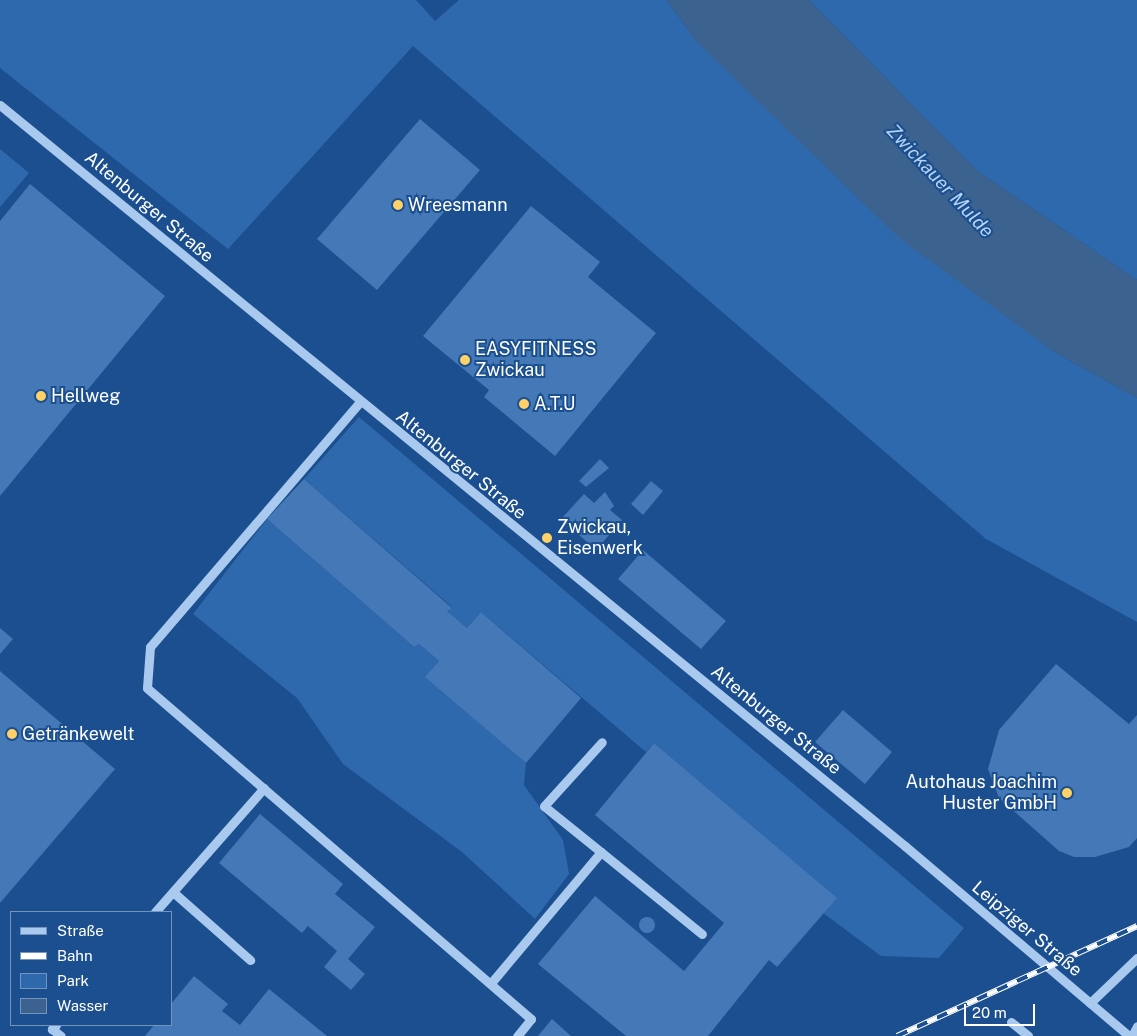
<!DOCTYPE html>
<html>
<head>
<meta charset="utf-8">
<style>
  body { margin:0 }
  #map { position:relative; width:1137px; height:1036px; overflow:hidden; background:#1b4f8f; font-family:"Public Sans",sans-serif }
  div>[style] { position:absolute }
  .green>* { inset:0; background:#2e69ad }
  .water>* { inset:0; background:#3c6290 }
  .building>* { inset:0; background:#4478b7 }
  .round { border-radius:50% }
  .minor>* { height:9px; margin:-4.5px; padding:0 4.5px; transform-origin:4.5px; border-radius:4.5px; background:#a9c9ee }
  .rail>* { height:5.5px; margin-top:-2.75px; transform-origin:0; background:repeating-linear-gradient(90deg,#1b4f8f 0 11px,#fff 0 22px); box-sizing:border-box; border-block:1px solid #fff }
  .dots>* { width:14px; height:14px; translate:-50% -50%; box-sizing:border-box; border:2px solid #1b4f8f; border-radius:50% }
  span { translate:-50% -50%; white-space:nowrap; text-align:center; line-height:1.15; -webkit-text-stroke:4px #1b4f8f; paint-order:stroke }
  .poi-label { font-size:18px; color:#fff }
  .left { translate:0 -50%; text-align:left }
  .right { translate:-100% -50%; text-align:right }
  .street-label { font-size:18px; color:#fff }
  .water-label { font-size:19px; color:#b5d3f5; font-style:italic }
  .legend { position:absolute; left:10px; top:911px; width:162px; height:115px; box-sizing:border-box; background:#1b4f8f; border:1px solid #7695bc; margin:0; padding:6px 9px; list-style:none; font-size:15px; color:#fff }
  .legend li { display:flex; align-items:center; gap:10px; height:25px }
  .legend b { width:25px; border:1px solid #7695bc }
  .scale { position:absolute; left:964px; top:1004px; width:71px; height:22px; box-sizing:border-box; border:2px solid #fff; border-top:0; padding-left:6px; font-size:15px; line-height:18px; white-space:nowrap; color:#fff; -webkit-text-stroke:4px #1b4f8f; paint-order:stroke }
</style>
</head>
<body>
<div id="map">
  <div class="green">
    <i style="clip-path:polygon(0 0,416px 0,435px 21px,459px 0,667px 0,696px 41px,1053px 351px,1137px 398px,1137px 622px,986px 539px,413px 46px,228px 249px,0 68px)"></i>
    <i style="clip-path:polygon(809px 0,1137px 0,1137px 280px,976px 170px)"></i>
    <i style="clip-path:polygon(0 149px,29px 173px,0 207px)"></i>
    <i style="clip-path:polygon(359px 417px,964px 928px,939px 958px,881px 956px,823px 913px,836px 898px,654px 743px,646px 752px,481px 612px,467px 628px,447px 611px,452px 607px,304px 479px)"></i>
    <i style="clip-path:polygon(267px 519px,414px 647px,419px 644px,439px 661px,426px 677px,526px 763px,524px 785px,563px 840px,569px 874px,535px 919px,462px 852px,343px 764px,297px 698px,193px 614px)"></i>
  </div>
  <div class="water">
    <i style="clip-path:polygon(667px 0,809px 0,976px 170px,1137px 280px,1137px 398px,1053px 351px,899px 238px,696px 41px)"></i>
  </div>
  <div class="building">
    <i style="clip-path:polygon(420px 119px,480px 170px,377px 290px,317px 239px)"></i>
    <i style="clip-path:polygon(30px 184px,165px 296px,0 496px,0 221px)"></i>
    <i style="clip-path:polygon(531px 206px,600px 262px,588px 277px,656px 333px,555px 456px,484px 397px,489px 390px,423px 336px)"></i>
    <i style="clip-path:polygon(600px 459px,609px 468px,586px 487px,579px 481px)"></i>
    <i style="clip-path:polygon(304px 479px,452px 608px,447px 611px,467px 628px,481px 612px,581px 698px,526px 763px,425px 677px,439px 661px,419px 644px,414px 647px,267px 519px)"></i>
    <i style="clip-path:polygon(651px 481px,663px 491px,643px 515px,631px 504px)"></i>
    <i style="clip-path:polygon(605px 492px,614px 506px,610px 510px,622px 520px,596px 550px,561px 519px,584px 494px,594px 503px)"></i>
    <i style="clip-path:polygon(643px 550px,726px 621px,701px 649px,618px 579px)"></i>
    <i style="clip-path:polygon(0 628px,13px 639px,0 654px)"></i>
    <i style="clip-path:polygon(1056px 664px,1129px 724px,1137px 715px,1137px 838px,1129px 847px,1095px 857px,1074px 857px,1059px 851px,999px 798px,988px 769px,999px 730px)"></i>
    <i style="clip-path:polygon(0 671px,115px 769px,0 903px)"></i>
    <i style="clip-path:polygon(843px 710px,892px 752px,865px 784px,815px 742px)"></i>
    <i style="clip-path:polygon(654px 743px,837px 898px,777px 967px,769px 960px,708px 1036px,626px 1036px,538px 964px,595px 896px,684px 971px,724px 923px,595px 815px)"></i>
    <i style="clip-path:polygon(260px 814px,343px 884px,335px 894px,375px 927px,348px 959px,365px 974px,351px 990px,324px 967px,337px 951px,308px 926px,302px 933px,219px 863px)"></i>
    <i class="round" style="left:639px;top:917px;width:16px;height:16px"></i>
    <i style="clip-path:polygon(194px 976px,228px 1004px,222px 1011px,240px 1025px,269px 989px,327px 1036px,145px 1036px,154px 1025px,171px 1025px,171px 1004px)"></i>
    <i style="clip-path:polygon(552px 1019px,571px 1036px,538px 1036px)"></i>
  </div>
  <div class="minor">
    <i style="left:0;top:105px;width:1170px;rotate:39.31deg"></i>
    <i style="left:905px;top:846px;width:294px;rotate:40.3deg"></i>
    <i style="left:359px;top:403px;width:321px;rotate:130.6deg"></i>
    <i style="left:150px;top:647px;width:41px;rotate:94.2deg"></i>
    <i style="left:147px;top:688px;width:507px;rotate:40.76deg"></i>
    <i style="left:531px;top:1019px;width:22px;rotate:129deg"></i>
    <i style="left:601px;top:852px;width:130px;rotate:39.1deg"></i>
    <i style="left:173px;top:892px;width:103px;rotate:41.4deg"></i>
    <i style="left:155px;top:912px;width:165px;rotate:-48.7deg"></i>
    <i style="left:491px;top:983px;width:171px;rotate:-50deg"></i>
    <i style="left:601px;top:852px;width:73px;rotate:-141.1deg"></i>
    <i style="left:544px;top:806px;width:86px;rotate:-47.8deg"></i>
    <i style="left:1090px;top:1003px;width:65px;rotate:-43.8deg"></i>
    <i style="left:1011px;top:1022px;width:22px;rotate:39deg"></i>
    <i style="left:56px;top:1025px;width:6px;rotate:135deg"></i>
    <i style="left:52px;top:1029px;width:11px;rotate:38deg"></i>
    <i style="left:1132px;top:1036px;width:11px;rotate:-63deg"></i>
  </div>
  <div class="rail">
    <i style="left:897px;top:1036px;width:264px;rotate:-24.6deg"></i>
  </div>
  <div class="dots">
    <i style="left:398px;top:205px;background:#ffd166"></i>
    <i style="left:465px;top:360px;background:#ffd166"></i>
    <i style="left:41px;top:396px;background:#ffd166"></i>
    <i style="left:524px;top:404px;background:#ffd166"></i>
    <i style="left:547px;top:538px;background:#ffd166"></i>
    <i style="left:12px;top:734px;background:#ffd166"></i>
    <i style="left:1067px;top:793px;background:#ffd166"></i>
  </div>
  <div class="poi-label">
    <span class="left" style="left:408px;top:205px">Wreesmann</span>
    <span class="left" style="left:475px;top:360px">EASYFITNESS<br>Zwickau</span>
    <span class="left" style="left:51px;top:396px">Hellweg</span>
    <span class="left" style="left:534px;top:404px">A.T.U</span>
    <span class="left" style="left:557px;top:538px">Zwickau,<br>Eisenwerk</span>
    <span class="left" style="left:22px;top:734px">Getränkewelt</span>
    <span class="right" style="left:1057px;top:793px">Autohaus Joachim<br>Huster GmbH</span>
  </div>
  <div class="street-label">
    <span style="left:149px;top:207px;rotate:40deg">Altenburger Straße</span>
    <span style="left:461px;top:465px;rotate:39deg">Altenburger Straße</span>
    <span style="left:776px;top:720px;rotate:39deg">Altenburger Straße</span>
    <span style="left:1027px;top:929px;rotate:40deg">Leipziger Straße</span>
  </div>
  <div class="water-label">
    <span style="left:940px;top:181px;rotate:47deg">Zwickauer Mulde</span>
  </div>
  <ul class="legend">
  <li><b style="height:6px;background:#a9c9ee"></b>Straße</li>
  <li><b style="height:6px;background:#fff"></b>Bahn</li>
  <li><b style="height:14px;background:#2e69ad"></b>Park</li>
  <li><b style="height:14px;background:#3c6290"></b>Wasser</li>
  </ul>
  <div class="scale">20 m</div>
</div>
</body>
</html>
